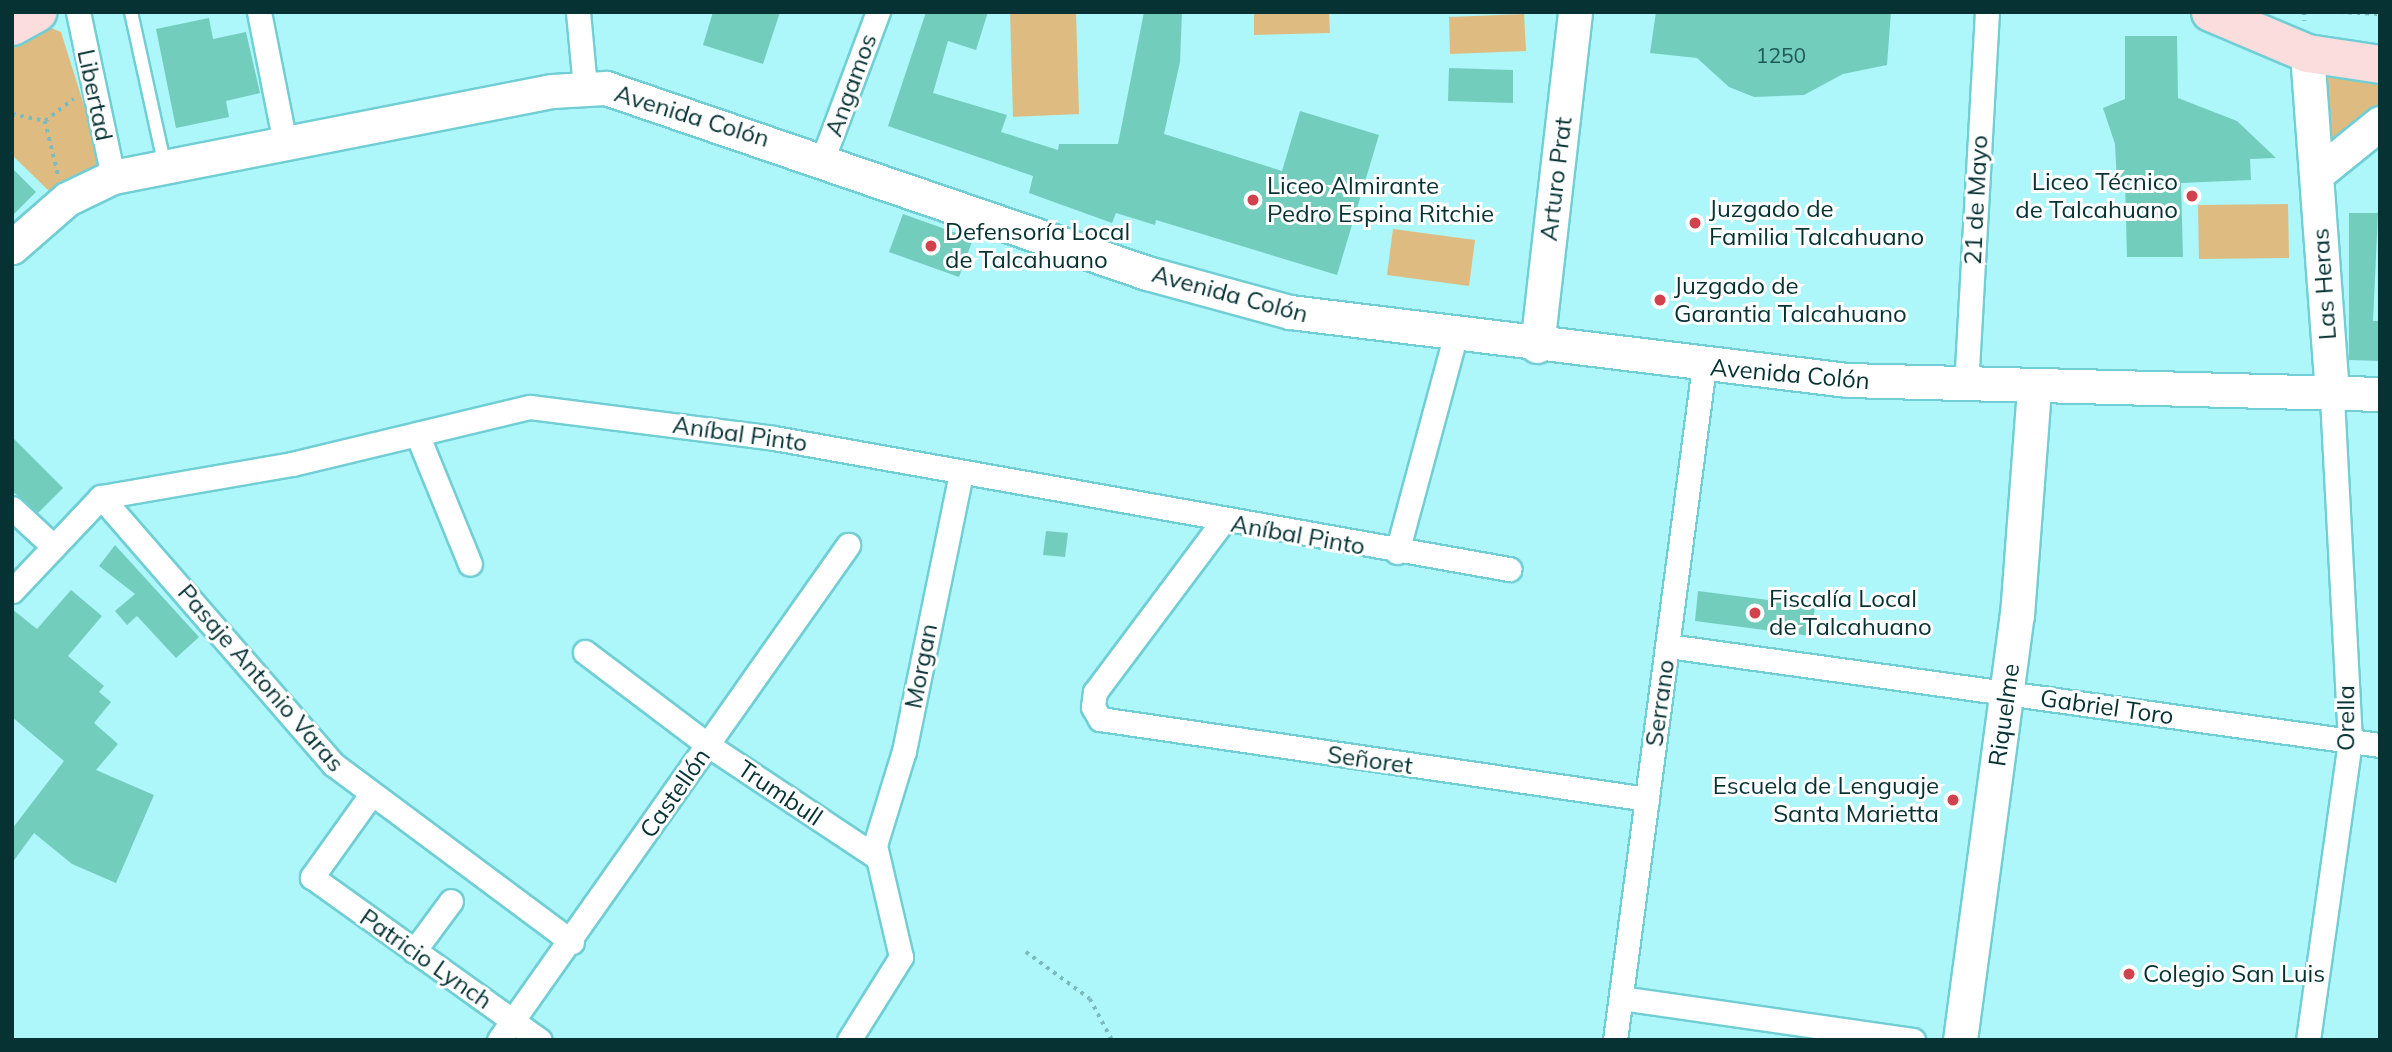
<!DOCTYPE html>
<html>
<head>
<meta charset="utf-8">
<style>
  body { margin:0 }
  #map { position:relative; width:2392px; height:1052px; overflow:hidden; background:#adf6fa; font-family:Mulish,sans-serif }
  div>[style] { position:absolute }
  .green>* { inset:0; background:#debc81 }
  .building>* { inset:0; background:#73cdbd }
  .path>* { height:3.5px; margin-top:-1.75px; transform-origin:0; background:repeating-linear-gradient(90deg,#7bbbbe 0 3.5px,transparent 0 8.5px) }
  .roads { filter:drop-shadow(2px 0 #70ced4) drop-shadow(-2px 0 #70ced4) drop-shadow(0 2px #70ced4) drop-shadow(0 -2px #70ced4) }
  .lane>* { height:12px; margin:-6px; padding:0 6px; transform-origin:6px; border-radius:6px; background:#fff }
  .street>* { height:23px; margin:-11.5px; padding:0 11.5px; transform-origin:11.5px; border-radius:11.5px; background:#fff }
  .secondary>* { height:33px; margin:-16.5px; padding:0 16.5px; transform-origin:16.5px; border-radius:16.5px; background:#fff }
  .primary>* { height:37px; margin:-18.5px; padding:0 18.5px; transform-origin:18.5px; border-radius:18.5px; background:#fcdddd }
  .dots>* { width:19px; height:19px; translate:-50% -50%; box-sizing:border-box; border:4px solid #fff; border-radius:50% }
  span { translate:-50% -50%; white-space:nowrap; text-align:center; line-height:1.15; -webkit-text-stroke:6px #fff; paint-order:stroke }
  .number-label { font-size:21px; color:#215956 }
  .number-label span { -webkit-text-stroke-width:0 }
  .street-label { font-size:24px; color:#063234 }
  .poi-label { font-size:24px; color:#063234 }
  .right { translate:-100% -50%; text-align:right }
  .left { translate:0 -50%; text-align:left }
  .frame { position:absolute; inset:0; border:14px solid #063234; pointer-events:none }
</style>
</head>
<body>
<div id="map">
  <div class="green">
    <i style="clip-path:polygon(1010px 12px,1076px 12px,1079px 114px,1013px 117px)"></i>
    <i style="clip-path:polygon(1254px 12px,1329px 12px,1330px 33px,1254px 35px)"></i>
    <i style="clip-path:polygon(1524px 14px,1526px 51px,1450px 54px,1449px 17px)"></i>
    <i style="clip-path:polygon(44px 25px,61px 32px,103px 166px,50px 192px,12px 155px,12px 42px)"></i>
    <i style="clip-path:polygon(2315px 67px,2380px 75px,2380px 110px,2322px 154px)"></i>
    <i style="clip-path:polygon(2288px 204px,2289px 258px,2199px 259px,2198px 205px)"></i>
    <i style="clip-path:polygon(1393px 229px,1475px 240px,1469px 286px,1387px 275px)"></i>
  </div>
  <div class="building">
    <i style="clip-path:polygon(713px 12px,780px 12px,763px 64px,703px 45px)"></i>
    <i style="clip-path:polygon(926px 12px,988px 12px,976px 50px,948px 41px,933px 93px,1007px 115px,1001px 132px,1058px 150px,1059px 144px,1118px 144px,1144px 12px,1182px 12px,1180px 62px,1164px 134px,1282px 171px,1300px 111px,1379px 135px,1337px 275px,1156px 220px,1155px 225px,1116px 213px,1112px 223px,1029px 193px,1033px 176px,888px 126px)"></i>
    <i style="clip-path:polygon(1656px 12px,1891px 12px,1887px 65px,1843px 74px,1804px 95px,1754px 97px,1729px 87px,1697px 58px,1650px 53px)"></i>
    <i style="clip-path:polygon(209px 18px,213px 39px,246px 32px,260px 93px,226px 101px,229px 117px,176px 128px,156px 29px)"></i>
    <i style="clip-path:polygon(2125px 36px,2177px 36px,2178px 98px,2237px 121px,2276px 158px,2250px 159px,2251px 180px,2181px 183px,2183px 257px,2127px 257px,2125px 182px,2117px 183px,2115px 144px,2103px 108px,2125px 99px)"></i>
    <i style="clip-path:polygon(1449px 68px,1513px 70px,1513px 103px,1448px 101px)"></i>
    <i style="clip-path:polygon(12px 168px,36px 192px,12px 216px)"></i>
    <i style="clip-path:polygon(2349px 213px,2378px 213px,2373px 321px,2380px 321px,2380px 361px,2349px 360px)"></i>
    <i style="clip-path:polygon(903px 214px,973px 239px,959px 277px,889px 252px)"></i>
    <i style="clip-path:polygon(12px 437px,63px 488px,38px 513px,12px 491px)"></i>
    <i style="clip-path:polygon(1046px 531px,1068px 533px,1065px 557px,1043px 555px)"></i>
    <i style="clip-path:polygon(115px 545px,199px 637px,176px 658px,137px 616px,127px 625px,115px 611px,135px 594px,99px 566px)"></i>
    <i style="clip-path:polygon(71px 590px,102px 616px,68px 656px,104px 686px,99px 692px,111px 702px,94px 723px,118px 744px,96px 770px,154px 795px,116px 883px,72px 864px,34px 833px,12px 863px,12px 829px,64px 761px,12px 717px,12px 609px,37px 629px)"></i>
    <i style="clip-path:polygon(1698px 591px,1815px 606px,1811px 636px,1695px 621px)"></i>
  </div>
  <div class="path">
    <i style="left:2304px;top:12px;width:9px;rotate:84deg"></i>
    <i style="left:2340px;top:12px;width:40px;rotate:2.9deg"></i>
    <i style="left:12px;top:114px;width:34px;rotate:12deg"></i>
    <i style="left:45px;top:121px;width:36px;rotate:-38deg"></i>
    <i style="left:45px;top:121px;width:55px;rotate:76.2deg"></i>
    <i style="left:1026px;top:952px;width:79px;rotate:36.3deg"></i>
    <i style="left:1090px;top:999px;width:47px;rotate:61.8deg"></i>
  </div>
  <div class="roads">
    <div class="lane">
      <i style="left:131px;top:12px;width:159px;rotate:77.6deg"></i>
    </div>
    <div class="street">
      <i style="left:78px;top:12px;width:169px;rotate:78deg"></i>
      <i style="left:259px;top:12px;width:134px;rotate:78.8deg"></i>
      <i style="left:578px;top:12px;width:76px;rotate:84.7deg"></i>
      <i style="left:823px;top:158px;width:156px;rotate:-69.4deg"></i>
      <i style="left:1966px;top:387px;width:376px;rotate:-86.8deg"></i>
      <i style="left:417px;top:434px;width:140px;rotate:67.8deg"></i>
      <i style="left:101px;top:497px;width:354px;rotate:49deg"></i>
      <i style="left:333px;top:764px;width:298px;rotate:36.7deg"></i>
      <i style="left:12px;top:508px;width:54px;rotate:42.8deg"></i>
      <i style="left:1223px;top:521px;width:214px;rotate:126.8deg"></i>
      <i style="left:1095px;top:692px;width:15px;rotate:98deg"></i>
      <i style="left:1093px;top:707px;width:14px;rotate:60deg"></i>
      <i style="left:1100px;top:719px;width:553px;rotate:8.32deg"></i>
      <i style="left:1397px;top:552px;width:223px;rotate:-74.9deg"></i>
      <i style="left:12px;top:591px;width:129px;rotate:-46.6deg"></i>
      <i style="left:101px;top:497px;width:194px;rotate:-9.8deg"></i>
      <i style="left:292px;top:464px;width:245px;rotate:-13.5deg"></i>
      <i style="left:530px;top:407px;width:246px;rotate:7.2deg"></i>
      <i style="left:774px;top:438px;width:747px;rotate:10.11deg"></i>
      <i style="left:1668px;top:646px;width:719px;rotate:7.92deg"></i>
      <i style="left:585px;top:652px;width:154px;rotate:37.1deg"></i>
      <i style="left:708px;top:745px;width:201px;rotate:33.6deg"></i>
      <i style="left:370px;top:796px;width:100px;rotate:125.6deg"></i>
      <i style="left:312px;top:877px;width:280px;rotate:35.6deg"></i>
      <i style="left:414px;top:951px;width:62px;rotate:-53.5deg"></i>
      <i style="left:1621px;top:998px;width:295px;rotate:8.2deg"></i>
      <i style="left:499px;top:1040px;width:606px;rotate:-54.81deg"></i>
      <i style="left:849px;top:1040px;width:98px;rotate:-57.9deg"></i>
      <i style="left:901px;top:957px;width:115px;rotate:-103.1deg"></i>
      <i style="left:875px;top:845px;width:98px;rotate:-72.9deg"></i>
      <i style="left:904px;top:751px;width:283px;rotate:-78.4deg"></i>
      <i style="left:1615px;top:1040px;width:680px;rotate:-82.48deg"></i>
      <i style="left:2308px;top:1040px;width:302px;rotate:-82deg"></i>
      <i style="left:2350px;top:741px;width:347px;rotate:-93deg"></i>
    </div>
    <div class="secondary">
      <i style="left:2307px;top:53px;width:342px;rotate:85.8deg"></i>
      <i style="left:2317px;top:174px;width:81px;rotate:-39deg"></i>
      <i style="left:12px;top:247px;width:73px;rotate:-41.1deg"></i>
      <i style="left:67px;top:199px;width:51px;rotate:-25.6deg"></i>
      <i style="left:113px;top:177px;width:447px;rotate:-11.1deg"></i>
      <i style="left:552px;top:91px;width:54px;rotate:-3.2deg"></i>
      <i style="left:606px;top:88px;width:572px;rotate:18.88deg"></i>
      <i style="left:1147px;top:273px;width:148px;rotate:15.3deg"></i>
      <i style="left:1290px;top:312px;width:561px;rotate:6.96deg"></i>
      <i style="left:1847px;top:380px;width:533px;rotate:1.5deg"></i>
      <i style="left:1537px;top:346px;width:336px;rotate:-83.5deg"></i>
      <i style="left:1960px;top:1040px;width:429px;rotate:-82.4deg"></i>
      <i style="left:2017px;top:615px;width:228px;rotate:-85.7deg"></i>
    </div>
    <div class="primary">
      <i style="left:2210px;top:12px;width:105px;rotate:22.9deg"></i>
      <i style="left:2307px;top:53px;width:74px;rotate:8.6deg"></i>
      <i style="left:12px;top:26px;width:29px;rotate:-29deg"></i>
    </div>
  </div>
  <div class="dots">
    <i style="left:2192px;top:196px;background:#d2424c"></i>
    <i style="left:1253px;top:200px;background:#d2424c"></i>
    <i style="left:1695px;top:223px;background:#d2424c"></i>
    <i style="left:931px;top:246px;background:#d2424c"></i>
    <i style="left:1660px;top:300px;background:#d2424c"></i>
    <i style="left:1755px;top:613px;background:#d2424c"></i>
    <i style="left:1953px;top:800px;background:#d2424c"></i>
    <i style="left:2129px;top:974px;background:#d2424c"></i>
  </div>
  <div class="number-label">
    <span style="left:1781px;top:55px">1250</span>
  </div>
  <div class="street-label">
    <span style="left:851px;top:85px;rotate:-70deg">Angamos</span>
    <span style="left:95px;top:95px;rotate:78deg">Libertad</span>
    <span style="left:692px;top:116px;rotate:17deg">Avenida Colón</span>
    <span style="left:1556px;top:179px;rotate:-83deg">Arturo Prat</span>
    <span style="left:1976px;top:200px;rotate:-87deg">21 de Mayo</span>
    <span style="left:2324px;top:284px;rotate:-94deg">Las Heras</span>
    <span style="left:1230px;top:294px;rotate:15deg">Avenida Colón</span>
    <span style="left:1790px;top:374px;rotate:5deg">Avenida Colón</span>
    <span style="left:740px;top:434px;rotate:8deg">Aníbal Pinto</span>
    <span style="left:1298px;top:535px;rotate:10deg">Aníbal Pinto</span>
    <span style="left:921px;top:666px;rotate:-79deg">Morgan</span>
    <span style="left:261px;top:678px;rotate:49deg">Pasaje Antonio Varas</span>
    <span style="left:1660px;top:703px;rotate:-82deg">Serrano</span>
    <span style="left:2107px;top:707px;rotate:8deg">Gabriel Toro</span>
    <span style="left:2004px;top:715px;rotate:-82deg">Riquelme</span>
    <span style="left:2346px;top:718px;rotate:-90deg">Orella</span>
    <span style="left:1370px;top:760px;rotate:8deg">Señoret</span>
    <span style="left:675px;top:793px;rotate:-55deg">Castellón</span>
    <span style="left:780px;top:793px;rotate:34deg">Trumbull</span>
    <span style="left:426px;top:959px;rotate:35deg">Patricio Lynch</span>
  </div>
  <div class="poi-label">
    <span class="right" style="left:2178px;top:196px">Liceo Técnico<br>de Talcahuano</span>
    <span class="left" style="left:1267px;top:200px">Liceo Almirante<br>Pedro Espina Ritchie</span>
    <span class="left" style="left:1709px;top:223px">Juzgado de<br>Familia Talcahuano</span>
    <span class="left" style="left:945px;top:246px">Defensoría Local<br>de Talcahuano</span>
    <span class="left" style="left:1674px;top:300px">Juzgado de<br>Garantia Talcahuano</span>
    <span class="left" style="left:1769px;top:613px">Fiscalía Local<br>de Talcahuano</span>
    <span class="right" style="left:1939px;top:800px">Escuela de Lenguaje<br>Santa Marietta</span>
    <span class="left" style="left:2143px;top:974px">Colegio San Luis</span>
  </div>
  <div class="frame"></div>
</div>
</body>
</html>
